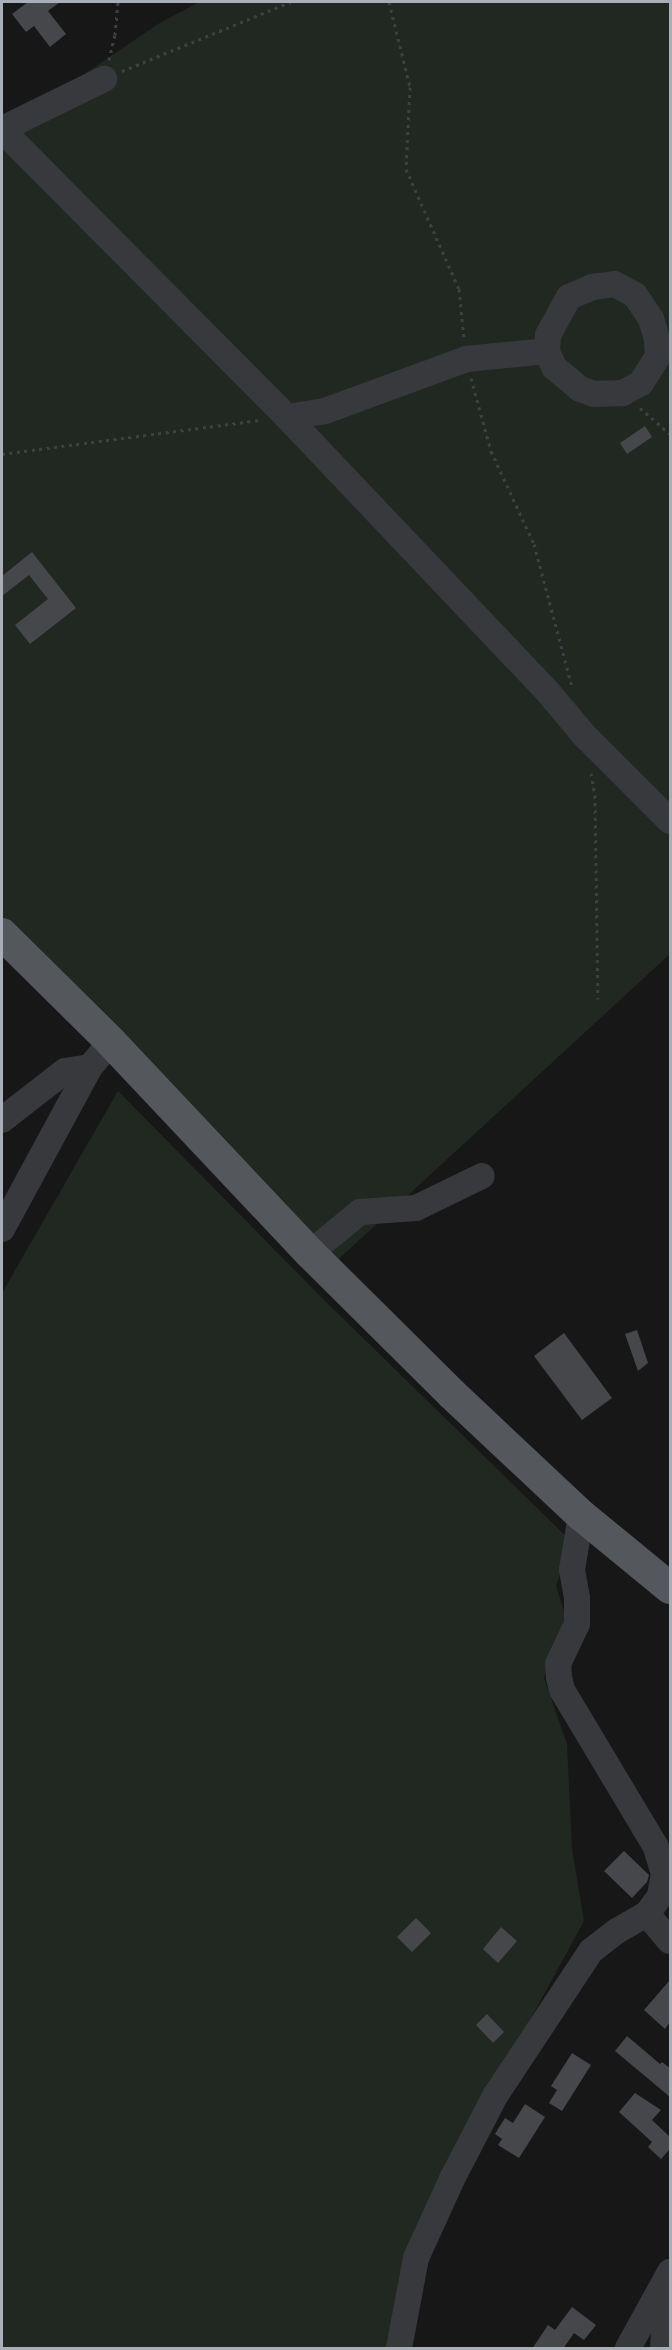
<!DOCTYPE html>
<html>
<head>
<meta charset="utf-8">
<style>
  body { margin:0 }
  #map { position:relative; width:672px; height:2350px; overflow:hidden; background:#171718; font-family:Overpass,sans-serif }
  div>[style] { position:absolute }
  .green>* { inset:0; background:#212821 }
  .building>* { inset:0; background:#46474b }
  .path>* { height:3px; margin-top:-1.5px; transform-origin:0; background:repeating-linear-gradient(90deg,#3e4044 0 3px,transparent 0 7.5px) }
  .minor>* { height:26px; margin:-13px; padding:0 13px; transform-origin:13px; border-radius:13px; background:#38393d }
  .major>* { height:32px; margin:-16px; padding:0 16px; transform-origin:16px; border-radius:16px; background:#54575b }
  span { translate:-50% -50%; white-space:nowrap; text-align:center; line-height:1.15; -webkit-text-stroke:6px #121213; paint-order:stroke }
  .frame { position:absolute; inset:0; border:3px solid #aaafb7; pointer-events:none }
</style>
</head>
<body>
<div id="map">
  <div class="green">
    <i style="clip-path:polygon(199px 2px,670px 2px,670px 954px,329px 1268px,2px 933px,2px 130px,158px 24px)"></i>
    <i style="clip-path:polygon(118px 1091px,325px 1301px,572px 1542px,556px 1586px,567px 1621px,544px 1678px,567px 1744px,572px 1849px,584px 1921px,474px 2123px,394px 2348px,2px 2348px,2px 1293px)"></i>
  </div>
  <div class="building">
    <i style="clip-path:polygon(28px 2px,60px 2px,48px 11px,66px 34px,50px 47px,34px 26px,26px 32px,12px 14px)"></i>
    <i style="clip-path:polygon(645px 426px,652px 437px,627px 454px,620px 443px)"></i>
    <i style="clip-path:polygon(32px 552px,76px 608px,30px 644px,15px 625px,48px 599px,29px 575px,2px 596px,2px 576px)"></i>
    <i style="clip-path:polygon(637px 1330px,648px 1363px,638px 1371px,625px 1334px)"></i>
    <i style="clip-path:polygon(564px 1333px,612px 1398px,582px 1420px,534px 1356px)"></i>
    <i style="clip-path:polygon(624px 1851px,649px 1875px,647px 1882px,632px 1898px,604px 1871px)"></i>
    <i style="clip-path:polygon(416px 1918px,431px 1933px,412px 1952px,397px 1937px)"></i>
    <i style="clip-path:polygon(501px 1927px,517px 1941px,498px 1963px,483px 1949px)"></i>
    <i style="clip-path:polygon(670px 1980px,670px 2022px,665px 2029px,644px 2010px)"></i>
    <i style="clip-path:polygon(487px 2014px,504px 2032px,493px 2043px,476px 2025px)"></i>
    <i style="clip-path:polygon(627px 2036px,660px 2064px,662px 2062px,670px 2068px,670px 2097px,615px 2051px)"></i>
    <i style="clip-path:polygon(572px 2053px,591px 2065px,562px 2111px,549px 2103px,557px 2090px,551px 2086px)"></i>
    <i style="clip-path:polygon(635px 2093px,661px 2110px,652px 2120px,670px 2137px,670px 2149px,661px 2159px,648px 2147px,652px 2142px,619px 2112px)"></i>
    <i style="clip-path:polygon(525px 2104px,545px 2117px,519px 2158px,498px 2145px,502px 2139px,495px 2134px,505px 2118px,513px 2123px)"></i>
    <i style="clip-path:polygon(572px 2307px,596px 2325px,584px 2340px,574px 2333px,563px 2349px,532px 2349px,548px 2325px,555px 2330px)"></i>
  </div>
  <div class="path">
    <i style="left:389px;top:2px;width:88px;rotate:76.1deg"></i>
    <i style="left:410px;top:87px;width:82px;rotate:92.8deg"></i>
    <i style="left:406px;top:169px;width:131px;rotate:66.2deg"></i>
    <i style="left:459px;top:289px;width:50px;rotate:84.3deg"></i>
    <i style="left:109px;top:60px;width:26px;rotate:-77deg"></i>
    <i style="left:115px;top:35px;width:33px;rotate:-85deg"></i>
    <i style="left:122px;top:71px;width:182px;rotate:-22.3deg"></i>
    <i style="left:471px;top:378px;width:76px;rotate:74.7deg"></i>
    <i style="left:491px;top:451px;width:102px;rotate:65.2deg"></i>
    <i style="left:534px;top:544px;width:148px;rotate:75.1deg"></i>
    <i style="left:640px;top:408px;width:40px;rotate:41deg"></i>
    <i style="left:2px;top:454px;width:261px;rotate:-7.5deg"></i>
    <i style="left:591px;top:773px;width:22px;rotate:80deg"></i>
    <i style="left:595px;top:795px;width:204px;rotate:89.2deg"></i>
  </div>
  <div class="minor">
    <i style="left:2px;top:129px;width:114px;rotate:-26.1deg"></i>
    <i style="left:2px;top:130px;width:404px;rotate:45.2deg"></i>
    <i style="left:287px;top:417px;width:379px;rotate:46.5deg"></i>
    <i style="left:548px;top:692px;width:56px;rotate:50.1deg"></i>
    <i style="left:584px;top:735px;width:122px;rotate:45deg"></i>
    <i style="left:615px;top:284px;width:23px;rotate:29deg"></i>
    <i style="left:635px;top:295px;width:29px;rotate:56deg"></i>
    <i style="left:651px;top:319px;width:21px;rotate:73deg"></i>
    <i style="left:657px;top:339px;width:17px;rotate:87deg"></i>
    <i style="left:658px;top:356px;width:32px;rotate:122deg"></i>
    <i style="left:641px;top:383px;width:21px;rotate:151deg"></i>
    <i style="left:623px;top:393px;width:29px;rotate:178deg"></i>
    <i style="left:594px;top:394px;width:15px;rotate:-160deg"></i>
    <i style="left:580px;top:389px;width:34px;rotate:-140deg"></i>
    <i style="left:554px;top:367px;width:17px;rotate:-114deg"></i>
    <i style="left:547px;top:351px;width:16px;rotate:-86deg"></i>
    <i style="left:548px;top:335px;width:43px;rotate:-61.1deg"></i>
    <i style="left:569px;top:297px;width:25px;rotate:-23deg"></i>
    <i style="left:592px;top:287px;width:23px;rotate:-7deg"></i>
    <i style="left:287px;top:417px;width:38px;rotate:-9deg"></i>
    <i style="left:325px;top:411px;width:150px;rotate:-20.2deg"></i>
    <i style="left:466px;top:359px;width:81px;rotate:-5.6deg"></i>
    <i style="left:2px;top:1120px;width:80px;rotate:-37.9deg"></i>
    <i style="left:65px;top:1071px;width:25px;rotate:-9deg"></i>
    <i style="left:2px;top:1229px;width:184px;rotate:-61.5deg"></i>
    <i style="left:90px;top:1067px;width:33px;rotate:-50deg"></i>
    <i style="left:310px;top:1253px;width:65px;rotate:-39.4deg"></i>
    <i style="left:360px;top:1212px;width:56px;rotate:-4.1deg"></i>
    <i style="left:416px;top:1208px;width:73px;rotate:-25.9deg"></i>
    <i style="left:647px;top:1914px;width:35px;rotate:50deg"></i>
    <i style="left:399px;top:2348px;width:92px;rotate:-79.3deg"></i>
    <i style="left:416px;top:2258px;width:87px;rotate:-65.5deg"></i>
    <i style="left:452px;top:2179px;width:93px;rotate:-62.6deg"></i>
    <i style="left:495px;top:2096px;width:174px;rotate:-56.5deg"></i>
    <i style="left:591px;top:1951px;width:33px;rotate:-38deg"></i>
    <i style="left:617px;top:1931px;width:34px;rotate:-30deg"></i>
    <i style="left:647px;top:1914px;width:22px;rotate:-54deg"></i>
    <i style="left:660px;top:1896px;width:22px;rotate:-80deg"></i>
    <i style="left:664px;top:1874px;width:28px;rotate:-107deg"></i>
    <i style="left:656px;top:1847px;width:183px;rotate:-120.9deg"></i>
    <i style="left:562px;top:1690px;width:13px;rotate:-103deg"></i>
    <i style="left:559px;top:1677px;width:13px;rotate:-94deg"></i>
    <i style="left:558px;top:1664px;width:44px;rotate:-64.6deg"></i>
    <i style="left:577px;top:1624px;width:26px;rotate:-90deg"></i>
    <i style="left:577px;top:1598px;width:28px;rotate:-100deg"></i>
    <i style="left:572px;top:1570px;width:56px;rotate:-80.7deg"></i>
    <i style="left:628px;top:2348px;width:87px;rotate:-61.1deg"></i>
    <i style="left:663px;top:2348px;width:64px;rotate:-86.4deg"></i>
  </div>
  <div class="major">
    <i style="left:2px;top:934px;width:153px;rotate:44.7deg"></i>
    <i style="left:111px;top:1042px;width:290px;rotate:46.7deg"></i>
    <i style="left:310px;top:1253px;width:200px;rotate:44.8deg"></i>
    <i style="left:452px;top:1394px;width:177px;rotate:43.2deg"></i>
    <i style="left:581px;top:1515px;width:115px;rotate:39.4deg"></i>
  </div>
  <div class="frame"></div>
</div>
</body>
</html>
